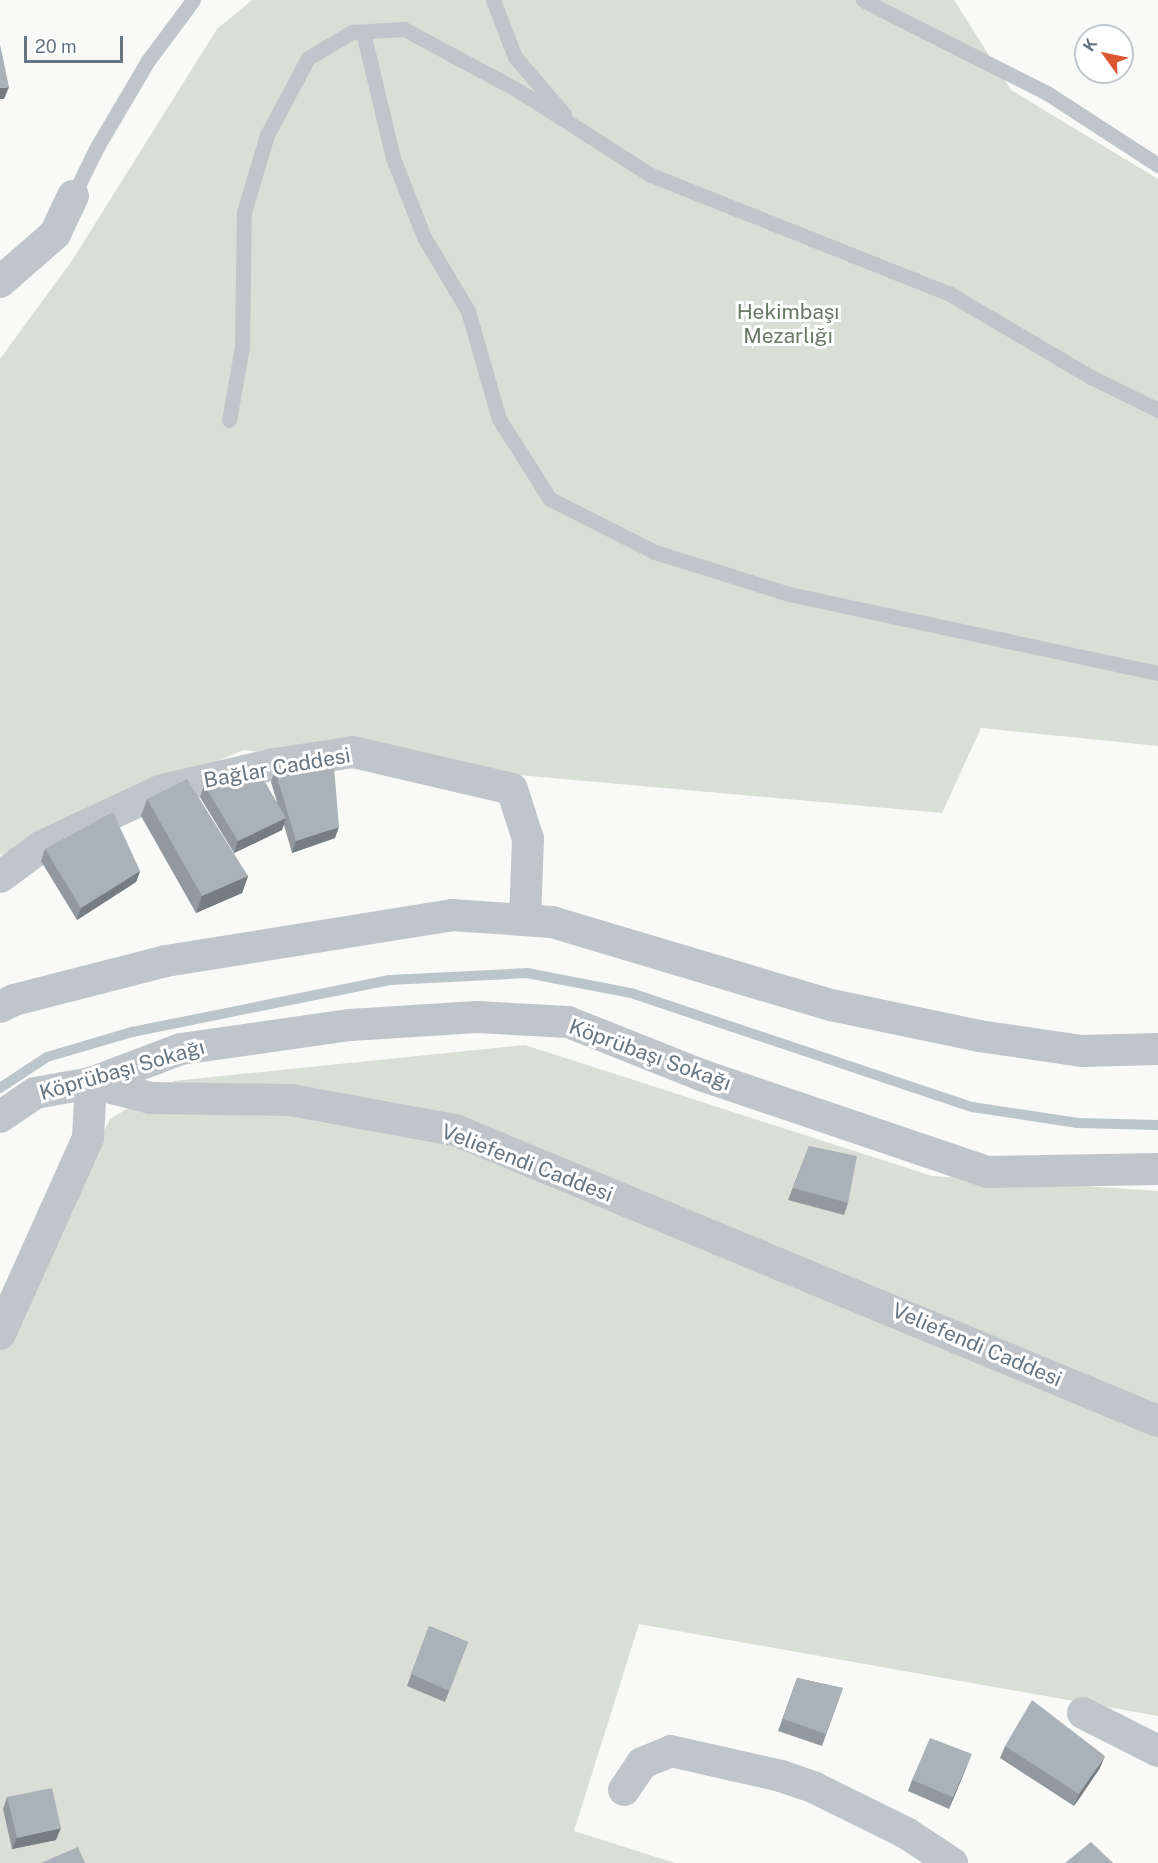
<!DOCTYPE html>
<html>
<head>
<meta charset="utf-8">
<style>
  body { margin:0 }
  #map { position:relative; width:1158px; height:1863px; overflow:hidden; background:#f9f9f7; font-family:"Public Sans",sans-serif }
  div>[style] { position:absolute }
  .green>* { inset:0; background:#d9ded6 }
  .stream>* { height:10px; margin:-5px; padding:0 5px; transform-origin:5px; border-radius:5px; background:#bac6ca }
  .lane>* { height:15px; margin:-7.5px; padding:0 7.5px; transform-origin:7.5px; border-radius:7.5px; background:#c0c5c9 }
  .street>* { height:32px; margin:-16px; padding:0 16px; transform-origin:16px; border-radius:16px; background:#c0c5c9 }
  .wall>* { inset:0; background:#91999e }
  .shaded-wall>* { inset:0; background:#767d81 }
  .building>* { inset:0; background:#a9b2b8 }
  span { translate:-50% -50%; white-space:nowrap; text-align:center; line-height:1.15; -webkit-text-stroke:6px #fff; paint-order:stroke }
  .park-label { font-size:21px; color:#687964 }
  .street-label { font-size:21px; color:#657581 }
  .north { position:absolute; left:1074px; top:24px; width:60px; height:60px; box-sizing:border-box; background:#fff; border:2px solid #c1c8cd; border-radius:50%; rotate:303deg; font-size:16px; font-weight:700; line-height:24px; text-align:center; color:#657581 }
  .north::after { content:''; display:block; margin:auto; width:21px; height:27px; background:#dd5633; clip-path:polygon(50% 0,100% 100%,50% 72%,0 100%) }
  .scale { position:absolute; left:24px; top:36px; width:99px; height:27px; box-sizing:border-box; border:3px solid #657581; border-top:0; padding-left:8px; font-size:18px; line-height:21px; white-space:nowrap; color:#657581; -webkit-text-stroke:4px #fff; paint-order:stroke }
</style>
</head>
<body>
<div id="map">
  <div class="green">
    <i style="clip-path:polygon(252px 0,954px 0,1011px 90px,1158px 179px,1158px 746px,981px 728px,942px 813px,243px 750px,0 855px,0 359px,73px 259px,217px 29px)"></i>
    <i style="clip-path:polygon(525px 1045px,932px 1176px,1158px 1191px,1158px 1716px,639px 1624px,574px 1831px,675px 1863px,0 1863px,0 1347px,110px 1119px,174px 1081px)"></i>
  </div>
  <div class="stream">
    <i style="left:0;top:1088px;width:56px;rotate:-33.4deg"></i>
    <i style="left:47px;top:1057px;width:89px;rotate:-16.4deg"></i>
    <i style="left:132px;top:1032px;width:263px;rotate:-11.4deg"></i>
    <i style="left:390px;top:980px;width:137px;rotate:-2.9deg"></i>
    <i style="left:527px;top:973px;width:106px;rotate:10.9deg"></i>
    <i style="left:631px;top:993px;width:360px;rotate:18.5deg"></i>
    <i style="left:972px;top:1107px;width:107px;rotate:8.6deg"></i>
    <i style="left:1078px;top:1123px;width:80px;rotate:1.4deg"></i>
  </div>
  <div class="lane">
    <i style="left:493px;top:0;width:61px;rotate:68.9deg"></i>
    <i style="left:515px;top:57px;width:75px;rotate:49.3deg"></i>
    <i style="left:863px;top:0;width:206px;rotate:26.8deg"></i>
    <i style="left:1047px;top:93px;width:132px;rotate:33deg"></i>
    <i style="left:363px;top:32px;width:130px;rotate:76.6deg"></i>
    <i style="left:393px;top:158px;width:85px;rotate:68.6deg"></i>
    <i style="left:424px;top:237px;width:86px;rotate:59.3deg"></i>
    <i style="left:468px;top:311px;width:112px;rotate:74deg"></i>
    <i style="left:499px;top:419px;width:95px;rotate:57.5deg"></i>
    <i style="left:550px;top:499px;width:118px;rotate:26.8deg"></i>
    <i style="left:655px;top:552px;width:140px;rotate:17.4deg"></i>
    <i style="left:789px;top:594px;width:377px;rotate:12.1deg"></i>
    <i style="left:73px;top:196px;width:55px;rotate:-63.9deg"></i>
    <i style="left:97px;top:147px;width:99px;rotate:-59.5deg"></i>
    <i style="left:147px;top:62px;width:77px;rotate:-53.4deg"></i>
    <i style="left:229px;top:420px;width:74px;rotate:-79.9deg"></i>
    <i style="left:242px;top:347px;width:135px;rotate:-89.2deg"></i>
    <i style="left:244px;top:212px;width:80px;rotate:-73.4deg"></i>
    <i style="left:267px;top:135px;width:87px;rotate:-62deg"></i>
    <i style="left:308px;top:58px;width:51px;rotate:-30.6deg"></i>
    <i style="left:352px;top:32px;width:52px;rotate:-3.3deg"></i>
    <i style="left:404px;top:29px;width:131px;rotate:28.3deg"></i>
    <i style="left:519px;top:91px;width:156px;rotate:32.5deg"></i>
    <i style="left:651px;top:175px;width:322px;rotate:21.7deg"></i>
    <i style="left:950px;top:294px;width:164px;rotate:30.5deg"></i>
    <i style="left:1091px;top:377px;width:75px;rotate:26.2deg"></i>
  </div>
  <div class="street">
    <i style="left:0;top:282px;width:73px;rotate:-41.1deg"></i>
    <i style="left:55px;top:234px;width:42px;rotate:-64.7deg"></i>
    <i style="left:0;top:877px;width:52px;rotate:-36.4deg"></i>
    <i style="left:42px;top:846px;width:132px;rotate:-25deg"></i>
    <i style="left:162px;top:790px;width:116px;rotate:-13deg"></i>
    <i style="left:275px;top:764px;width:79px;rotate:-8.7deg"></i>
    <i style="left:353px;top:752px;width:163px;rotate:13.1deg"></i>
    <i style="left:512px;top:789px;width:52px;rotate:72.3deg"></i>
    <i style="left:528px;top:839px;width:81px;rotate:92.1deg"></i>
    <i style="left:0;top:1007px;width:16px;rotate:-27deg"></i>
    <i style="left:14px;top:1000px;width:157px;rotate:-14.4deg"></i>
    <i style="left:166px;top:961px;width:290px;rotate:-9.1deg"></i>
    <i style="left:452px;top:915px;width:100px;rotate:4deg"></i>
    <i style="left:552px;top:922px;width:291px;rotate:16.6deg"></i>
    <i style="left:831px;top:1005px;width:151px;rotate:11.8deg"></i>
    <i style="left:979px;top:1036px;width:104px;rotate:8.3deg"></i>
    <i style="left:1082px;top:1051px;width:76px;rotate:-1.5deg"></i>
    <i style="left:0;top:1117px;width:42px;rotate:-34.4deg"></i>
    <i style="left:35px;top:1093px;width:57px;rotate:-10.1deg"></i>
    <i style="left:91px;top:1083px;width:96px;rotate:-20.7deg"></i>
    <i style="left:181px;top:1049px;width:171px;rotate:-8.1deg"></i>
    <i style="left:350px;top:1025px;width:127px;rotate:-3.6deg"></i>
    <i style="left:477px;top:1017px;width:91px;rotate:3.1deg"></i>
    <i style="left:568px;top:1022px;width:143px;rotate:21.7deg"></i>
    <i style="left:701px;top:1075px;width:302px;rotate:18.7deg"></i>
    <i style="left:987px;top:1172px;width:171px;rotate:-1deg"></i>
    <i style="left:0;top:1334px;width:215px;rotate:-65.8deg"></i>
    <i style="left:88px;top:1138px;width:55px;rotate:-86.9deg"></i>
    <i style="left:91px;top:1083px;width:62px;rotate:14deg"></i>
    <i style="left:151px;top:1098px;width:140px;rotate:0.8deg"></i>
    <i style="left:291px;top:1100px;width:167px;rotate:10.4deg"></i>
    <i style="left:455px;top:1130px;width:761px;rotate:22.49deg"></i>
    <i style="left:1083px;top:1713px;width:84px;rotate:26.9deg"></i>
    <i style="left:624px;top:1790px;width:32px;rotate:-56deg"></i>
    <i style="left:642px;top:1763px;width:31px;rotate:-22deg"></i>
    <i style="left:671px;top:1751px;width:113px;rotate:12.8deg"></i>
    <i style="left:781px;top:1776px;width:36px;rotate:19deg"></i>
    <i style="left:815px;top:1788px;width:102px;rotate:26.3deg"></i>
    <i style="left:906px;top:1833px;width:55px;rotate:33.1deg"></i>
  </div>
  <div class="wall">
    <i style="clip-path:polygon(275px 770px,335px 838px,292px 853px,284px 825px,282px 830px,234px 853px,200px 797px,204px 785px,277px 802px,271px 782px)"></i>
    <i style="clip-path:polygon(147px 799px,248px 876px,242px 893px,196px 913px,141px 816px)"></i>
    <i style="clip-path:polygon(45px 849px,140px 871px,136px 882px,77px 920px,41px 861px)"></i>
    <i style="clip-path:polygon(809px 1146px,848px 1203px,844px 1215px,788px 1200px)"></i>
    <i style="clip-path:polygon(429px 1626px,468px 1642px,445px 1702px,407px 1686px)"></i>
    <i style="clip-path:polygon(797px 1678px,843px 1688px,822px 1746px,778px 1731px)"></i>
    <i style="clip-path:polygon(1005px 1746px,1100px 1768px,1074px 1806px,1000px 1758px)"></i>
    <i style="clip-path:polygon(967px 1766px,949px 1809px,908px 1791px,912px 1780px)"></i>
    <i style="clip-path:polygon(7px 1797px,56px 1840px,12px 1849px,3px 1809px)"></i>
  </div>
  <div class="shaded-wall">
    <i style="clip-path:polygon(9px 87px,4px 99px,0 99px,0 88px)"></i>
    <i style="clip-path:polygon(286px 818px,282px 830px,234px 853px,238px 841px)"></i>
    <i style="clip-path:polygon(339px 827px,335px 838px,292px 853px,296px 841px)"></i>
    <i style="clip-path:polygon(140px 871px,136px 882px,77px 920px,81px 908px)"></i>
    <i style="clip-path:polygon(248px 876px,242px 893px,196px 913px,202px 896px)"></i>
    <i style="clip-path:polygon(972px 1754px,967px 1766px,949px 1809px,953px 1797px)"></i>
    <i style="clip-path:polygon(1105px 1756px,1100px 1768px,1074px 1806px,1079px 1794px)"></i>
    <i style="clip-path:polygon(61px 1828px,56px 1840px,12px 1849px,17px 1838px)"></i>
  </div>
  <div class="building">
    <i style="clip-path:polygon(0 44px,9px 87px,0 88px)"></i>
    <i style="clip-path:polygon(333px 755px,339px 827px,296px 841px,275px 770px)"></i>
    <i style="clip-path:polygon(258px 770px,286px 818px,238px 841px,204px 785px)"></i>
    <i style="clip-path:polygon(187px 779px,248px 876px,202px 896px,147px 799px)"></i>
    <i style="clip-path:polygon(113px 812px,140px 871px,81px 908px,45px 849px)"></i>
    <i style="clip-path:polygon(809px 1146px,857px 1156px,848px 1203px,793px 1188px)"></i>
    <i style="clip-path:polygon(429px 1626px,468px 1642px,449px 1691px,411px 1674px)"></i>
    <i style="clip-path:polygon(797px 1678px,843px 1688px,826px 1734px,783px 1719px)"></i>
    <i style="clip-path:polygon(1032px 1700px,1105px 1756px,1079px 1794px,1005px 1746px)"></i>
    <i style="clip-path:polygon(930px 1738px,972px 1754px,953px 1797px,912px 1780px)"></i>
    <i style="clip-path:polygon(52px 1788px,61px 1828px,17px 1838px,7px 1797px)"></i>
    <i style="clip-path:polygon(1091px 1842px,1113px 1863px,1065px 1863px)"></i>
    <i style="clip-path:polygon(78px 1847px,85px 1863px,41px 1863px)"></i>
  </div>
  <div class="park-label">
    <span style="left:788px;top:324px">Hekimbaşı<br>Mezarlığı</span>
  </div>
  <div class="street-label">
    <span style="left:277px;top:768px;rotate:-10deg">Bağlar Caddesi</span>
    <span style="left:650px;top:1055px;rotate:20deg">Köprübaşı Sokağı</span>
    <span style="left:122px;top:1070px;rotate:-16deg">Köprübaşı Sokağı</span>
    <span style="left:527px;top:1163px;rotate:21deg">Veliefendi Caddesi</span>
    <span style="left:977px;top:1345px;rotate:23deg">Veliefendi Caddesi</span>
  </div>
  <div class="north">K</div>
  <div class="scale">20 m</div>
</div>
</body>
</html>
